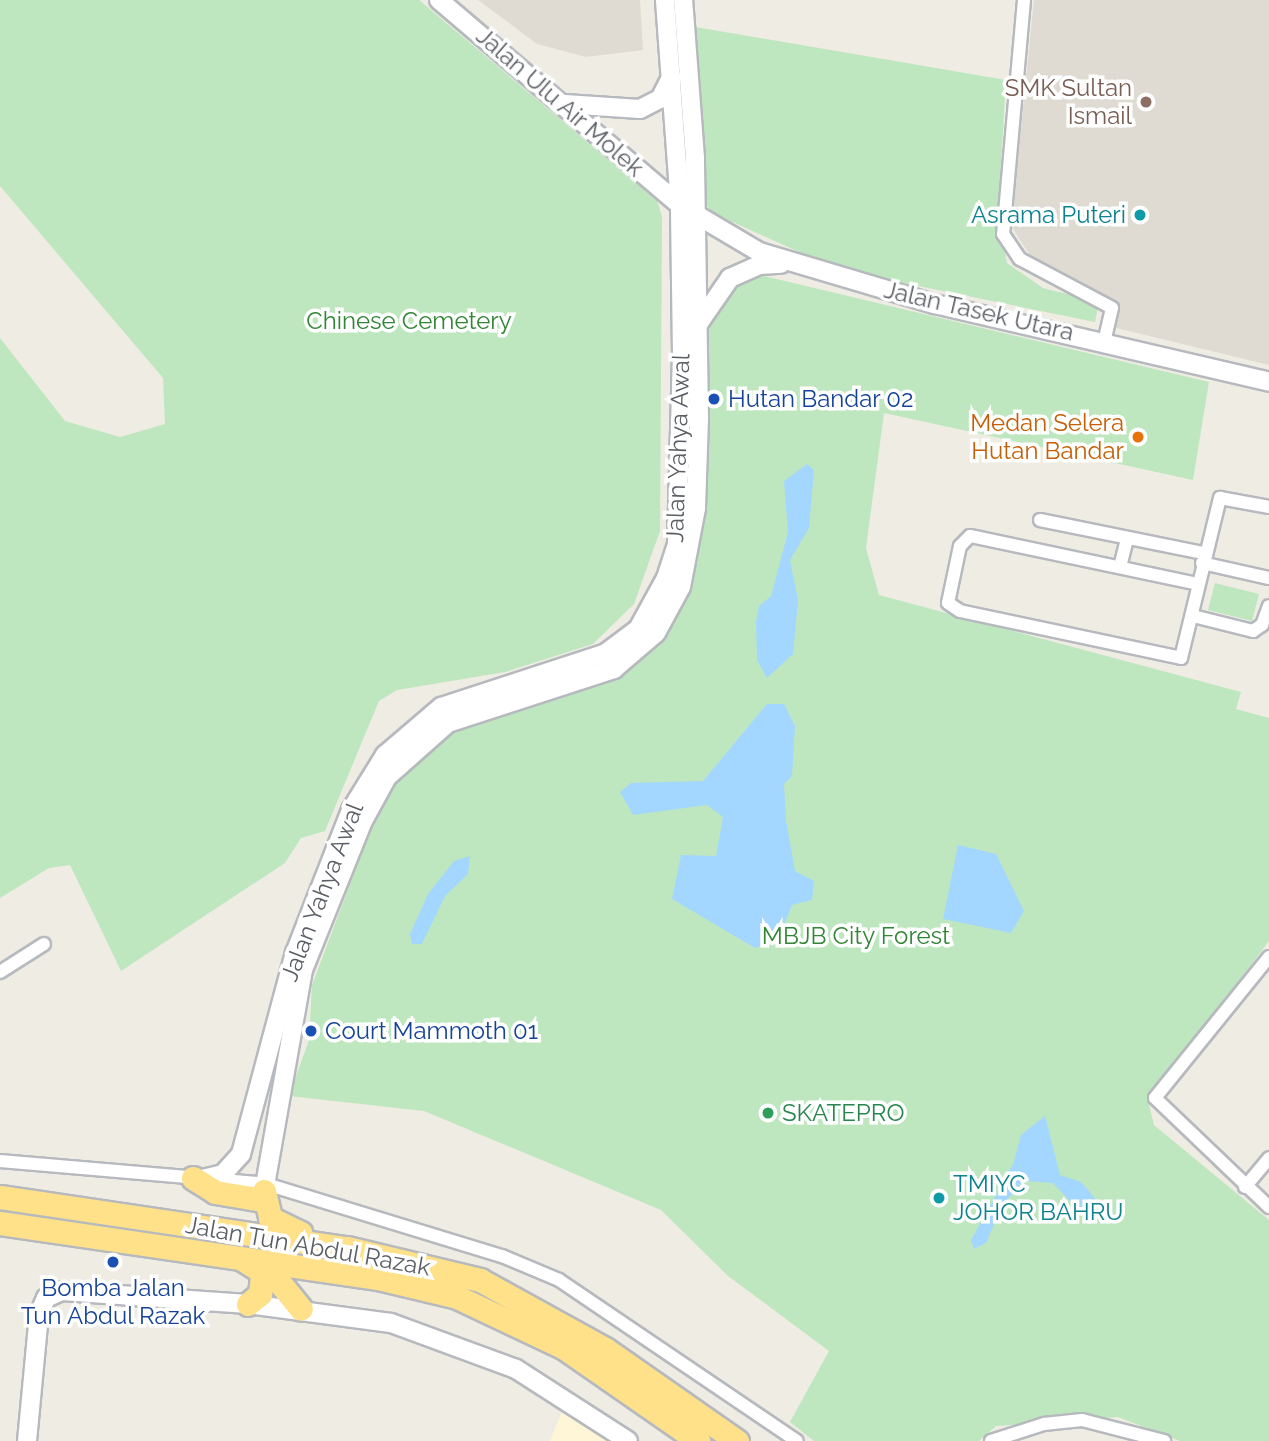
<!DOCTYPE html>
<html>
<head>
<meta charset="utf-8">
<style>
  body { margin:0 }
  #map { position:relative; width:1269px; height:1441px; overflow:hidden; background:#efece3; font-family:Raleway,sans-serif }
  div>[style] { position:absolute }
  .commercial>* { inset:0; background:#fff6d8 }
  .education>* { inset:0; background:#dfdbd2 }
  .green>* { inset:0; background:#bee7bf }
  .water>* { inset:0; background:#a3d7ff }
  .roads { filter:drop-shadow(2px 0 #b6b9be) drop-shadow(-2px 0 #b6b9be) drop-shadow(0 2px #b6b9be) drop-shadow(0 -2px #b6b9be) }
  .street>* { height:12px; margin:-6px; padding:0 6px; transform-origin:6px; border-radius:6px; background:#fff }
  .secondary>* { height:18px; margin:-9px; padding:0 9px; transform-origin:9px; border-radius:9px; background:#fff }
  .highway>* { height:23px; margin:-11.5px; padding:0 11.5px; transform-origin:11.5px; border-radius:11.5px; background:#ffe18a }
  .dots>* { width:19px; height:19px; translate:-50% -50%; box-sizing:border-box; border:4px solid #fff; border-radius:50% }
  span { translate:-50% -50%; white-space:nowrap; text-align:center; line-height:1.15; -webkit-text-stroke:7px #fff; paint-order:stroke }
  .education-label { font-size:24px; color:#785e54 }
  .right { translate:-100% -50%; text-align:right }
  .street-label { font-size:24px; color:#5b5f65 }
  .culture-label { font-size:24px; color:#0d838f }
  .left { translate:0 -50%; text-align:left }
  .park-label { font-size:24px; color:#318635 }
  .transit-label { font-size:24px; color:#164399 }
  .food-label { font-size:24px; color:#c56008 }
  .leisure-label { font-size:24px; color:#27864d }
</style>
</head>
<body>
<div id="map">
  <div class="commercial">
    <i style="clip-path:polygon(563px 1409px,611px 1441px,550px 1441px)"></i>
  </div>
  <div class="education">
    <i style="clip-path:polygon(478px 0,640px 0,643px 50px,586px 57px,537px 44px)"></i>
    <i style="clip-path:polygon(1034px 0,1269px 0,1269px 365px,1100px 324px,1107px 297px,1033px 260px,1011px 226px)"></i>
  </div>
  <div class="green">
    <i style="clip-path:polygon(0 0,419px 0,657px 201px,662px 216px,660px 531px,634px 604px,593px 644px,505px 672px,397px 690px,379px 701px,325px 831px,301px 838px,285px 863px,121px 971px,70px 865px,49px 868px,0 898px,0 338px,65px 421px,120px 437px,165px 424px,163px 378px,0 186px)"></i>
    <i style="clip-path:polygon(690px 26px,1006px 80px,998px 215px,1007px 263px,1043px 288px,1099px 302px,1095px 322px,839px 270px,715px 214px,701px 200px)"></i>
    <i style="clip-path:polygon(756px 274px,1209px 382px,1193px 480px,884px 413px,866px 548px,879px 595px,1241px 692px,1236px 709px,1269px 718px,1269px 941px,1148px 1101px,1154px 1125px,1269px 1220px,1269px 1441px,1180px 1441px,1118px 1417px,996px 1426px,979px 1441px,814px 1441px,790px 1422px,829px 1351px,728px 1276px,661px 1210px,424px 1111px,289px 1096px,309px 1040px,312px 985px,389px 781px,435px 737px,574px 693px,641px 657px,670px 626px,690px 590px,704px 485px,707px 331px,717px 296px)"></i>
    <i style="clip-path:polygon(1215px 583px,1259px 594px,1252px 621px,1208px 610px)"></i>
  </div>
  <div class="water">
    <i style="clip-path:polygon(807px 464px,814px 470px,809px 528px,790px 560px,798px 600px,793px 654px,767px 678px,757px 660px,756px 622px,759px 606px,771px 596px,788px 532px,784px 481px)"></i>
    <i style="clip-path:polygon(767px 704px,784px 704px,795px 726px,792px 776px,784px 784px,786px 820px,795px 871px,814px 881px,812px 900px,792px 905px,778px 939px,755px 948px,672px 899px,681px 855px,716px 856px,723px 817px,707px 805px,633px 815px,620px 792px,631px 783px,703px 781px)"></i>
    <i style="clip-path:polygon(958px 845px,996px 854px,1024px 911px,1011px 933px,943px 919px)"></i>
    <i style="clip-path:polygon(470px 856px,468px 874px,445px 896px,422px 944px,412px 944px,410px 934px,428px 894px,454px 861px)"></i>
    <i style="clip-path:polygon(1045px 1116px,1060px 1175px,1081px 1182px,1095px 1198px,1095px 1210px,1078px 1210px,1053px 1183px,1023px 1181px,1001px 1207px,986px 1243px,974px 1249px,971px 1240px,1013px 1164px,1021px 1135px)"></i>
  </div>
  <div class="roads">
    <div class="street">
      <i style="left:1024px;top:0;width:235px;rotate:95.1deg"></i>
      <i style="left:1003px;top:234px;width:30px;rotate:56deg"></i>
      <i style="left:1020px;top:259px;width:104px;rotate:28deg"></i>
      <i style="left:1112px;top:308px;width:32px;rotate:103deg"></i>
      <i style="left:1040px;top:520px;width:167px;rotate:11.4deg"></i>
      <i style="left:1202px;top:563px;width:69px;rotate:12.6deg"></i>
      <i style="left:1120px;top:567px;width:30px;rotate:-76deg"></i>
      <i style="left:1198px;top:584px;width:233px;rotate:-168.1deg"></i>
      <i style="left:970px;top:536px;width:14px;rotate:135deg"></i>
      <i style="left:960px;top:546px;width:58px;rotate:101.9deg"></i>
      <i style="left:948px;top:603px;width:14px;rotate:34deg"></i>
      <i style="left:960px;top:611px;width:226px;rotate:12deg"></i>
      <i style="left:1181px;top:658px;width:165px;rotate:-76.3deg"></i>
      <i style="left:1220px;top:498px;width:50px;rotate:10.4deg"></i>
      <i style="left:1193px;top:616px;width:62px;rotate:14deg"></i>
      <i style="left:1253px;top:631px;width:11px;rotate:-34deg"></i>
      <i style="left:1262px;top:625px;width:20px;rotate:-70deg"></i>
      <i style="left:1269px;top:957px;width:181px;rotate:129deg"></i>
      <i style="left:1155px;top:1098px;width:158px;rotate:43.7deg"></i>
      <i style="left:0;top:972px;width:52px;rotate:-32.5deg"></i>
      <i style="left:0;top:1161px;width:267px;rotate:4.9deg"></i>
      <i style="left:266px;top:1184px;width:247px;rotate:17deg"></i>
      <i style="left:502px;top:1256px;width:62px;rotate:22.8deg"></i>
      <i style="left:559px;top:1280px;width:287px;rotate:34.1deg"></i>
      <i style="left:1245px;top:1187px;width:38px;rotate:-50deg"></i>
      <i style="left:991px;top:1441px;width:56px;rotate:-17.8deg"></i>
      <i style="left:1044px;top:1424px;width:38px;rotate:-6deg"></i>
      <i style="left:1082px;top:1420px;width:85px;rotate:14.4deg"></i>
    </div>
    <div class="secondary">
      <i style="left:439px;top:0;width:316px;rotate:40.4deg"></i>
      <i style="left:680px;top:205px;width:92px;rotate:30.7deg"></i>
      <i style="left:759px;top:252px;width:184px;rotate:16.5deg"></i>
      <i style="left:935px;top:304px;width:343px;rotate:13.1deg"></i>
      <i style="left:565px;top:104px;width:75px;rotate:3.8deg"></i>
      <i style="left:640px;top:109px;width:22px;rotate:-27deg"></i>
      <i style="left:660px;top:99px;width:25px;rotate:-63deg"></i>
      <i style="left:699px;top:323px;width:55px;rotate:-55.4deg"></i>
      <i style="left:730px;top:278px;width:32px;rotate:-24deg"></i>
      <i style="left:759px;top:265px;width:22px;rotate:-3deg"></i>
      <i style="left:202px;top:1179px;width:22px;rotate:-13deg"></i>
      <i style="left:223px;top:1174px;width:27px;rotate:-48deg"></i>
      <i style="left:241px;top:1154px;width:208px;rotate:-75deg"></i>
      <i style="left:295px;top:953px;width:154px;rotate:-68.6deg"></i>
      <i style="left:351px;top:810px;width:65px;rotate:-58.3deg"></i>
      <i style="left:385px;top:755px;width:74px;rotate:-40.6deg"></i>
      <i style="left:441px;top:707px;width:174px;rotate:-18.1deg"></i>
      <i style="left:606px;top:653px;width:40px;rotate:-37deg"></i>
      <i style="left:638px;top:629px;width:58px;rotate:-61.2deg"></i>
      <i style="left:666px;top:578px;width:36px;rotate:-72deg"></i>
      <i style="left:677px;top:544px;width:190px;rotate:-88.5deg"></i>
      <i style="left:682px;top:354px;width:149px;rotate:-90.8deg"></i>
      <i style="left:680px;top:205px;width:206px;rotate:-94.2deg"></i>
      <i style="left:264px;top:1191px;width:224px;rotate:-80deg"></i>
      <i style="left:303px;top:970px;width:161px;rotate:-68.1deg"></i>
      <i style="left:363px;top:821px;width:50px;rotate:-61.4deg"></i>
      <i style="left:387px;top:777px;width:81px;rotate:-41.5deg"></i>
      <i style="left:448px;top:723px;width:175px;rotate:-18deg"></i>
      <i style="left:614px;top:669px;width:55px;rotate:-40.6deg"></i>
      <i style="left:656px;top:633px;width:52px;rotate:-61.5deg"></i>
      <i style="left:681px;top:587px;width:80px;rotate:-79.2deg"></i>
      <i style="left:696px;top:508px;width:90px;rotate:-88.1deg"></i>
      <i style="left:699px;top:418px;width:260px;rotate:-90.9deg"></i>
      <i style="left:695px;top:158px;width:158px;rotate:-94.3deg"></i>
      <i style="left:27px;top:1441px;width:128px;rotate:-84.6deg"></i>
      <i style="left:39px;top:1314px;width:17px;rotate:-66deg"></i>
      <i style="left:46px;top:1298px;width:17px;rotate:-24deg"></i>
      <i style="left:62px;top:1291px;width:186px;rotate:4deg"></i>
      <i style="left:248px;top:1304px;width:144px;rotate:7.6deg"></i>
      <i style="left:391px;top:1323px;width:133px;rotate:20.2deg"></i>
      <i style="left:516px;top:1369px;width:133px;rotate:32.7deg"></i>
    </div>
    <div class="highway">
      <i style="left:193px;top:1178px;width:26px;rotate:32deg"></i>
      <i style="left:215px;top:1192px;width:49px;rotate:9.5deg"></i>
      <i style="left:264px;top:1191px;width:28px;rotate:77deg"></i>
      <i style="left:270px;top:1218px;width:34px;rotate:26deg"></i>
      <i style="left:0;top:1197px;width:351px;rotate:8.4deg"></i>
      <i style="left:347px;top:1248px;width:137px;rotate:13.5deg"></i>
      <i style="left:480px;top:1280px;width:143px;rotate:28.9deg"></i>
      <i style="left:605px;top:1349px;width:161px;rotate:34.9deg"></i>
      <i style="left:0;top:1223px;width:382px;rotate:8.3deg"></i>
      <i style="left:378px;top:1278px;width:81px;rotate:13.5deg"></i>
      <i style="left:457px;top:1297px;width:117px;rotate:25.3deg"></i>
      <i style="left:563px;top:1347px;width:165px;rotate:34.8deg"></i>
      <i style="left:242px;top:1259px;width:45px;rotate:32.3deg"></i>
      <i style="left:280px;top:1283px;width:33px;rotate:51deg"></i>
      <i style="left:248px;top:1304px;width:16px;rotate:-40deg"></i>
      <i style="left:260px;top:1294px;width:19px;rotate:-84deg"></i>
    </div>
  </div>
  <div class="dots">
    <i style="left:1146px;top:102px;background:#8d6e63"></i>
    <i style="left:1140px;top:215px;background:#0f9aa8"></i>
    <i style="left:714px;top:399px;background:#1a4fb4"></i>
    <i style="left:1138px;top:437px;background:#e8710a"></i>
    <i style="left:311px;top:1031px;background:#1a4fb4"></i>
    <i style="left:768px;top:1113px;background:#2e9e5b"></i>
    <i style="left:939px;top:1198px;background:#0f9aa8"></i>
    <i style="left:113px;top:1262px;background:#1a4fb4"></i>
  </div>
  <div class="education-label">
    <span class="right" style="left:1132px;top:102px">SMK Sultan<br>Ismail</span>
  </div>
  <div class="street-label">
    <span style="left:560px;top:102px;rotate:41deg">Jalan Ulu Air Molek</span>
    <span style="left:979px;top:311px;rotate:13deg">Jalan Tasek Utara</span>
    <span style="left:678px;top:448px;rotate:-88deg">Jalan Yahya Awal</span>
    <span style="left:322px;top:892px;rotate:-69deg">Jalan Yahya Awal</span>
    <span style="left:308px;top:1246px;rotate:10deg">Jalan Tun Abdul Razak</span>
  </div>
  <div class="culture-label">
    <span class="right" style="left:1126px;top:215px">Asrama Puteri</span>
    <span class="left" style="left:953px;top:1198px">TMIYC<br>JOHOR BAHRU</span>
  </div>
  <div class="park-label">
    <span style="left:409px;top:321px">Chinese Cemetery</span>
    <span style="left:856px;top:936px">MBJB City Forest</span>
  </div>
  <div class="transit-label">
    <span class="left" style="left:728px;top:399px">Hutan Bandar 02</span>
    <span class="left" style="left:325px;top:1031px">Court Mammoth 01</span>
    <span style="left:113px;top:1302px">Bomba Jalan<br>Tun Abdul Razak</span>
  </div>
  <div class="food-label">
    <span class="right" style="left:1124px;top:437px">Medan Selera<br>Hutan Bandar</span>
  </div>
  <div class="leisure-label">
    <span class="left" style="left:782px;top:1113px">SKATEPRO</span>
  </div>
</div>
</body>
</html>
